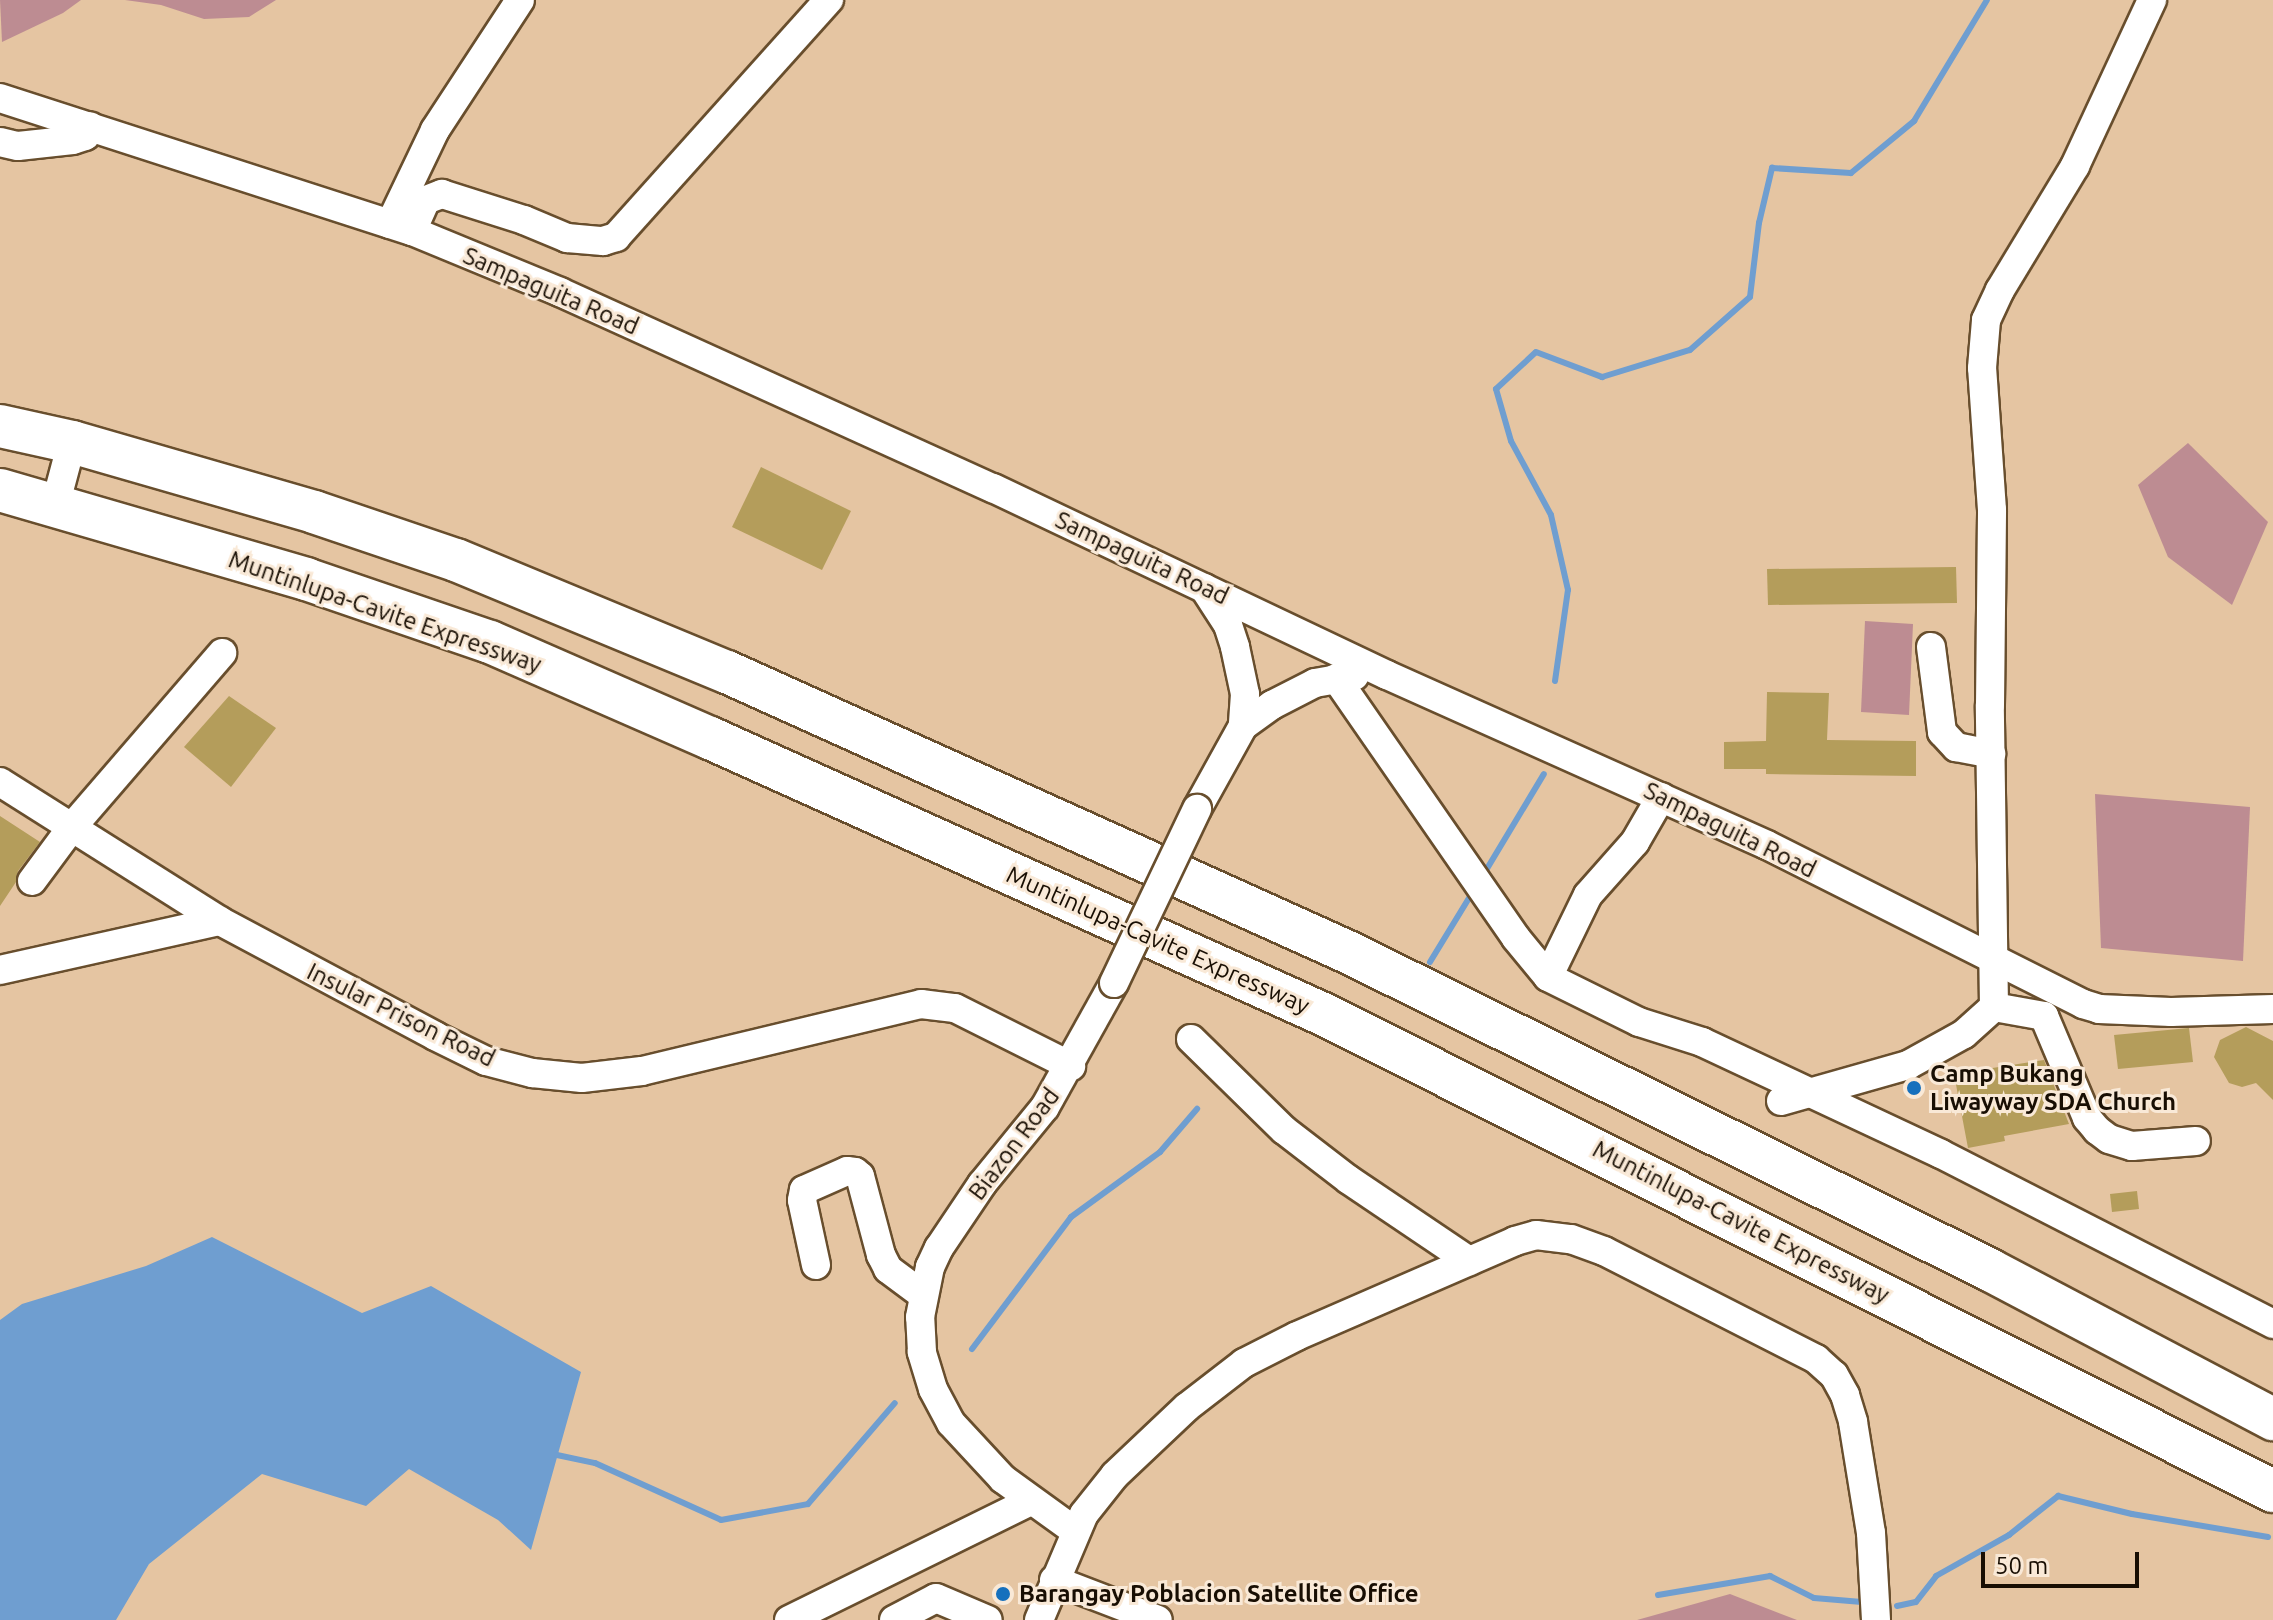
<!DOCTYPE html>
<html>
<head>
<meta charset="utf-8">
<style>
  body { margin:0 }
  #map { position:relative; width:2273px; height:1620px; overflow:hidden; background:#e5c5a2; font-family:Ubuntu,sans-serif }
  div>[style] { position:absolute }
  .green>* { inset:0; background:#bd8c92 }
  .water>* { inset:0; background:#6f9ed0 }
  .stream>* { height:6px; margin:-3px; padding:0 3px; transform-origin:3px; border-radius:3px; background:#6f9ed0 }
  .building>* { inset:0; background:#b49d5b }
  .roads { filter:drop-shadow(2px 0 #684e2d) drop-shadow(-2px 0 #684e2d) drop-shadow(0 2px #684e2d) drop-shadow(0 -2px #684e2d) }
  .minor>* { height:28px; margin:-14px; padding:0 14px; transform-origin:14px; border-radius:14px; background:#fff }
  .highway>* { height:42px; margin:-21px; padding:0 21px; transform-origin:21px; border-radius:21px; background:#fff }
  .bridges { filter:drop-shadow(2px 0 #684e2d) drop-shadow(-2px 0 #684e2d) drop-shadow(0 2px #684e2d) drop-shadow(0 -2px #684e2d) }
  .minor-bridge>* { height:28px; margin:-14px; padding:0 14px; transform-origin:14px; border-radius:14px; background:#fff }
  .dots>* { width:22px; height:22px; translate:-50% -50%; box-sizing:border-box; border:4px solid #f9e9d7; border-radius:50% }
  span { translate:-50% -50%; white-space:nowrap; text-align:center; line-height:1.15; -webkit-text-stroke:6px #f9e9d7; paint-order:stroke }
  .street-label { font-size:24px; color:#180e03 }
  .poi-label { font-size:24px; color:#180e03; font-weight:700 }
  .left { translate:0 -50%; text-align:left }
  .scale { position:absolute; left:1981px; top:1552px; width:158px; height:36px; box-sizing:border-box; border:4px solid #180e03; border-top:0; padding-left:10px; font-size:24px; line-height:28px; white-space:nowrap; color:#180e03; -webkit-text-stroke:6px #f9e9d7; paint-order:stroke }
</style>
</head>
<body>
<div id="map">
  <div class="green">
    <i style="clip-path:polygon(0 0,81px 0,63px 13px,2px 42px)"></i>
    <i style="clip-path:polygon(125px 0,276px 0,249px 17px,204px 19px,161px 5px)"></i>
    <i style="clip-path:polygon(2188px 443px,2268px 522px,2232px 605px,2168px 557px,2138px 485px)"></i>
    <i style="clip-path:polygon(1865px 621px,1913px 624px,1909px 715px,1861px 712px)"></i>
    <i style="clip-path:polygon(2095px 794px,2250px 807px,2243px 961px,2101px 948px)"></i>
    <i style="clip-path:polygon(1730px 1594px,1797px 1620px,1637px 1620px)"></i>
  </div>
  <div class="water">
    <i style="clip-path:polygon(212px 1237px,362px 1313px,431px 1286px,581px 1372px,531px 1550px,498px 1520px,409px 1469px,366px 1506px,262px 1474px,149px 1564px,116px 1620px,0 1620px,0 1320px,22px 1304px,146px 1266px)"></i>
  </div>
  <div class="stream">
    <i style="left:1555px;top:681px;width:92px;rotate:-81.9deg"></i>
    <i style="left:1568px;top:590px;width:77px;rotate:-102.8deg"></i>
    <i style="left:1551px;top:515px;width:84px;rotate:-118.4deg"></i>
    <i style="left:1511px;top:441px;width:54px;rotate:-106.1deg"></i>
    <i style="left:1496px;top:389px;width:54px;rotate:-42.8deg"></i>
    <i style="left:1536px;top:352px;width:71px;rotate:20.7deg"></i>
    <i style="left:1602px;top:377px;width:92px;rotate:-17.1deg"></i>
    <i style="left:1690px;top:350px;width:80px;rotate:-41.5deg"></i>
    <i style="left:1750px;top:297px;width:75px;rotate:-83.1deg"></i>
    <i style="left:1759px;top:223px;width:57px;rotate:-76.7deg"></i>
    <i style="left:1772px;top:168px;width:79px;rotate:3.6deg"></i>
    <i style="left:1851px;top:173px;width:82px;rotate:-39.5deg"></i>
    <i style="left:1914px;top:121px;width:141px;rotate:-58.9deg"></i>
    <i style="left:1482px;top:877px;width:120px;rotate:-59deg"></i>
    <i style="left:1430px;top:962px;width:84px;rotate:-58.6deg"></i>
    <i style="left:972px;top:1349px;width:165px;rotate:-53.1deg"></i>
    <i style="left:1071px;top:1217px;width:110px;rotate:-36.1deg"></i>
    <i style="left:1160px;top:1152px;width:57px;rotate:-49.3deg"></i>
    <i style="left:557px;top:1455px;width:39px;rotate:12deg"></i>
    <i style="left:595px;top:1463px;width:138px;rotate:24.3deg"></i>
    <i style="left:721px;top:1520px;width:88px;rotate:-10.4deg"></i>
    <i style="left:808px;top:1504px;width:133px;rotate:-49.3deg"></i>
    <i style="left:1658px;top:1595px;width:114px;rotate:-9.6deg"></i>
    <i style="left:1770px;top:1576px;width:49px;rotate:26.6deg"></i>
    <i style="left:1814px;top:1598px;width:48px;rotate:4.8deg"></i>
    <i style="left:1897px;top:1606px;width:19px;rotate:-12deg"></i>
    <i style="left:1916px;top:1602px;width:33px;rotate:-52deg"></i>
    <i style="left:1936px;top:1576px;width:84px;rotate:-29.3deg"></i>
    <i style="left:2009px;top:1535px;width:63px;rotate:-38.5deg"></i>
    <i style="left:2058px;top:1496px;width:76px;rotate:13.7deg"></i>
    <i style="left:2132px;top:1514px;width:138px;rotate:9.6deg"></i>
  </div>
  <div class="building">
    <i style="clip-path:polygon(761px 467px,851px 511px,822px 570px,732px 527px)"></i>
    <i style="clip-path:polygon(1956px 567px,1957px 603px,1768px 605px,1767px 569px)"></i>
    <i style="clip-path:polygon(1767px 692px,1829px 693px,1827px 740px,1916px 741px,1916px 776px,1766px 774px,1766px 769px,1724px 769px,1724px 742px,1766px 741px)"></i>
    <i style="clip-path:polygon(229px 696px,276px 728px,231px 787px,184px 747px)"></i>
    <i style="clip-path:polygon(0 816px,40px 842px,18px 871px,16px 882px,0 906px)"></i>
    <i style="clip-path:polygon(2246px 1027px,2273px 1041px,2273px 1100px,2256px 1083px,2242px 1087px,2229px 1083px,2214px 1057px,2220px 1040px)"></i>
    <i style="clip-path:polygon(2189px 1028px,2193px 1062px,2118px 1069px,2114px 1035px)"></i>
    <i style="clip-path:polygon(2044px 1060px,2069px 1124px,2004px 1136px,2005px 1141px,1968px 1148px,1954px 1074px)"></i>
    <i style="clip-path:polygon(2137px 1191px,2139px 1209px,2112px 1212px,2110px 1194px)"></i>
  </div>
  <div class="roads">
    <div class="minor">
      <i style="left:0;top:98px;width:433px;rotate:17.9deg"></i>
      <i style="left:412px;top:231px;width:160px;rotate:22.4deg"></i>
      <i style="left:560px;top:292px;width:475px;rotate:24.4deg"></i>
      <i style="left:993px;top:488px;width:436px;rotate:25.4deg"></i>
      <i style="left:1387px;top:675px;width:416px;rotate:24.1deg"></i>
      <i style="left:1767px;top:845px;width:354px;rotate:26.7deg"></i>
      <i style="left:2083px;top:1004px;width:17px;rotate:17deg"></i>
      <i style="left:2099px;top:1009px;width:72px;rotate:2.4deg"></i>
      <i style="left:2171px;top:1012px;width:102px;rotate:-1.7deg"></i>
      <i style="left:0;top:142px;width:18px;rotate:13deg"></i>
      <i style="left:18px;top:146px;width:55px;rotate:-6.2deg"></i>
      <i style="left:73px;top:140px;width:13px;rotate:-18deg"></i>
      <i style="left:85px;top:136px;width:11px;rotate:-63deg"></i>
      <i style="left:390px;top:224px;width:104px;rotate:-64.4deg"></i>
      <i style="left:435px;top:130px;width:155px;rotate:-56.8deg"></i>
      <i style="left:412px;top:231px;width:34px;rotate:-66deg"></i>
      <i style="left:426px;top:200px;width:17px;rotate:-21deg"></i>
      <i style="left:442px;top:194px;width:86px;rotate:17.6deg"></i>
      <i style="left:524px;top:220px;width:47px;rotate:22.7deg"></i>
      <i style="left:567px;top:238px;width:36px;rotate:5deg"></i>
      <i style="left:603px;top:241px;width:14px;rotate:-17deg"></i>
      <i style="left:616px;top:237px;width:319px;rotate:-48.1deg"></i>
      <i style="left:55px;top:506px;width:66px;rotate:-75.1deg"></i>
      <i style="left:1204px;top:588px;width:44px;rotate:57deg"></i>
      <i style="left:1228px;top:625px;width:23px;rotate:72deg"></i>
      <i style="left:1235px;top:647px;width:48px;rotate:78deg"></i>
      <i style="left:1245px;top:694px;width:32px;rotate:94deg"></i>
      <i style="left:1931px;top:647px;width:86px;rotate:82.6deg"></i>
      <i style="left:1942px;top:732px;width:21px;rotate:47deg"></i>
      <i style="left:1956px;top:747px;width:36px;rotate:11deg"></i>
      <i style="left:1336px;top:678px;width:316px;rotate:55.3deg"></i>
      <i style="left:1516px;top:938px;width:50px;rotate:50.6deg"></i>
      <i style="left:1548px;top:977px;width:102px;rotate:26.3deg"></i>
      <i style="left:1639px;top:1022px;width:66px;rotate:17.6deg"></i>
      <i style="left:1702px;top:1042px;width:264px;rotate:25.1deg"></i>
      <i style="left:1941px;top:1154px;width:373px;rotate:27.1deg"></i>
      <i style="left:0;top:782px;width:260px;rotate:32.3deg"></i>
      <i style="left:220px;top:921px;width:244px;rotate:28.1deg"></i>
      <i style="left:435px;top:1036px;width:57px;rotate:26.1deg"></i>
      <i style="left:486px;top:1061px;width:48px;rotate:14.6deg"></i>
      <i style="left:532px;top:1073px;width:50px;rotate:5.7deg"></i>
      <i style="left:582px;top:1078px;width:60px;rotate:-6.7deg"></i>
      <i style="left:642px;top:1071px;width:287px;rotate:-13.5deg"></i>
      <i style="left:921px;top:1004px;width:34px;rotate:7deg"></i>
      <i style="left:955px;top:1008px;width:130px;rotate:26.6deg"></i>
      <i style="left:1197px;top:809px;width:95px;rotate:-61deg"></i>
      <i style="left:1243px;top:726px;width:36px;rotate:-36deg"></i>
      <i style="left:1272px;top:705px;width:48px;rotate:-27.1deg"></i>
      <i style="left:1315px;top:683px;width:40px;rotate:-10deg"></i>
      <i style="left:32px;top:881px;width:67px;rotate:-53.5deg"></i>
      <i style="left:72px;top:827px;width:230px;rotate:-49.2deg"></i>
      <i style="left:0;top:970px;width:225px;rotate:-12.6deg"></i>
      <i style="left:1548px;top:977px;width:91px;rotate:-64deg"></i>
      <i style="left:1588px;top:895px;width:71px;rotate:-48.4deg"></i>
      <i style="left:1635px;top:842px;width:52px;rotate:-60deg"></i>
      <i style="left:1994px;top:1007px;width:51px;rotate:10.2deg"></i>
      <i style="left:2044px;top:1016px;width:111px;rotate:67.1deg"></i>
      <i style="left:2087px;top:1118px;width:16px;rotate:50deg"></i>
      <i style="left:2097px;top:1130px;width:15px;rotate:37deg"></i>
      <i style="left:2109px;top:1139px;width:24px;rotate:17deg"></i>
      <i style="left:2132px;top:1146px;width:64px;rotate:-4.5deg"></i>
      <i style="left:1191px;top:1039px;width:130px;rotate:44.4deg"></i>
      <i style="left:1284px;top:1130px;width:82px;rotate:37.6deg"></i>
      <i style="left:1349px;top:1180px;width:145px;rotate:34deg"></i>
      <i style="left:1781px;top:1101px;width:132px;rotate:-15.8deg"></i>
      <i style="left:1908px;top:1065px;width:64px;rotate:-29deg"></i>
      <i style="left:1964px;top:1034px;width:40px;rotate:-42deg"></i>
      <i style="left:1994px;top:1007px;width:302px;rotate:-90.8deg"></i>
      <i style="left:1990px;top:705px;width:195px;rotate:-89.4deg"></i>
      <i style="left:1992px;top:510px;width:142px;rotate:-94deg"></i>
      <i style="left:1982px;top:368px;width:48px;rotate:-85.2deg"></i>
      <i style="left:1986px;top:320px;width:33px;rotate:-65deg"></i>
      <i style="left:2000px;top:290px;width:145px;rotate:-58.8deg"></i>
      <i style="left:2075px;top:166px;width:183px;rotate:-65.1deg"></i>
      <i style="left:816px;top:1265px;width:66px;rotate:-102.2deg"></i>
      <i style="left:802px;top:1200px;width:10px;rotate:-79deg"></i>
      <i style="left:804px;top:1190px;width:47px;rotate:-23.8deg"></i>
      <i style="left:847px;top:1171px;width:8px;rotate:7deg"></i>
      <i style="left:855px;top:1172px;width:6px;rotate:39deg"></i>
      <i style="left:860px;top:1176px;width:82px;rotate:75.1deg"></i>
      <i style="left:881px;top:1255px;width:16px;rotate:63deg"></i>
      <i style="left:888px;top:1269px;width:44px;rotate:36.6deg"></i>
      <i style="left:1075px;top:1531px;width:89px;rotate:-144.2deg"></i>
      <i style="left:1003px;top:1479px;width:76px;rotate:-132.9deg"></i>
      <i style="left:951px;top:1423px;width:38px;rotate:-118deg"></i>
      <i style="left:933px;top:1389px;width:39px;rotate:-107deg"></i>
      <i style="left:922px;top:1352px;width:35px;rotate:-93deg"></i>
      <i style="left:920px;top:1317px;width:51px;rotate:-78.7deg"></i>
      <i style="left:930px;top:1267px;width:21px;rotate:-65deg"></i>
      <i style="left:939px;top:1248px;width:77px;rotate:-56.1deg"></i>
      <i style="left:982px;top:1184px;width:99px;rotate:-50.7deg"></i>
      <i style="left:1045px;top:1107px;width:142px;rotate:-60.9deg"></i>
      <i style="left:1054px;top:1580px;width:111px;rotate:21deg"></i>
      <i style="left:789px;top:1620px;width:270px;rotate:-26.2deg"></i>
      <i style="left:894px;top:1620px;width:47px;rotate:-27.6deg"></i>
      <i style="left:936px;top:1598px;width:56px;rotate:22.9deg"></i>
      <i style="left:1039px;top:1620px;width:115px;rotate:-67deg"></i>
      <i style="left:1084px;top:1514px;width:50px;rotate:-51.5deg"></i>
      <i style="left:1115px;top:1475px;width:99px;rotate:-43.4deg"></i>
      <i style="left:1187px;top:1407px;width:72px;rotate:-37.7deg"></i>
      <i style="left:1244px;top:1363px;width:59px;rotate:-27deg"></i>
      <i style="left:1297px;top:1336px;width:238px;rotate:-23.5deg"></i>
      <i style="left:1515px;top:1241px;width:22px;rotate:-16deg"></i>
      <i style="left:1536px;top:1235px;width:35px;rotate:7deg"></i>
      <i style="left:1571px;top:1239px;width:35px;rotate:20deg"></i>
      <i style="left:1604px;top:1251px;width:238px;rotate:27deg"></i>
      <i style="left:1816px;top:1359px;width:24px;rotate:42deg"></i>
      <i style="left:1834px;top:1375px;width:23px;rotate:61deg"></i>
      <i style="left:1845px;top:1395px;width:28px;rotate:73deg"></i>
      <i style="left:1853px;top:1422px;width:112px;rotate:80.8deg"></i>
      <i style="left:1871px;top:1533px;width:87px;rotate:86.7deg"></i>
    </div>
    <div class="highway">
      <i style="left:0;top:426px;width:74px;rotate:12.5deg"></i>
      <i style="left:72px;top:442px;width:252px;rotate:16.1deg"></i>
      <i style="left:314px;top:512px;width:150px;rotate:18.7deg"></i>
      <i style="left:456px;top:560px;width:293px;rotate:22.5deg"></i>
      <i style="left:727px;top:672px;width:683px;rotate:24.28deg"></i>
      <i style="left:1350px;top:953px;width:714px;rotate:26.35deg"></i>
      <i style="left:1990px;top:1270px;width:320px;rotate:27.8deg"></i>
      <i style="left:0;top:490px;width:319px;rotate:16.2deg"></i>
      <i style="left:306px;top:579px;width:194px;rotate:18.9deg"></i>
      <i style="left:490px;top:642px;width:240px;rotate:23.6deg"></i>
      <i style="left:710px;top:738px;width:672px;rotate:24.24deg"></i>
      <i style="left:1323px;top:1014px;width:1063px;rotate:26.66deg"></i>
    </div>
  </div>
  <div class="bridges">
    <div class="minor-bridge">
      <i style="left:1114px;top:983px;width:193px;rotate:-64.5deg"></i>
    </div>
  </div>
  <div class="dots">
    <i style="left:1914px;top:1088px;background:#1670bd"></i>
    <i style="left:1003px;top:1594px;background:#1670bd"></i>
  </div>
  <div class="street-label">
    <span style="left:551px;top:291px;rotate:23deg">Sampaguita Road</span>
    <span style="left:1142px;top:558px;rotate:25deg">Sampaguita Road</span>
    <span style="left:385px;top:612px;rotate:19deg">Muntinlupa-Cavite Expressway</span>
    <span style="left:1730px;top:830px;rotate:26deg">Sampaguita Road</span>
    <span style="left:1158px;top:940px;rotate:24deg">Muntinlupa-Cavite Expressway</span>
    <span style="left:401px;top:1015px;rotate:26deg">Insular Prison Road</span>
    <span style="left:1014px;top:1144px;rotate:-53deg">Biazon Road</span>
    <span style="left:1741px;top:1222px;rotate:27deg">Muntinlupa-Cavite Expressway</span>
  </div>
  <div class="poi-label">
    <span class="left" style="left:1930px;top:1088px">Camp Bukang<br>Liwayway SDA Church</span>
    <span class="left" style="left:1019px;top:1594px">Barangay Poblacion Satellite Office</span>
  </div>
  <div class="scale">50 m</div>
</div>
</body>
</html>
